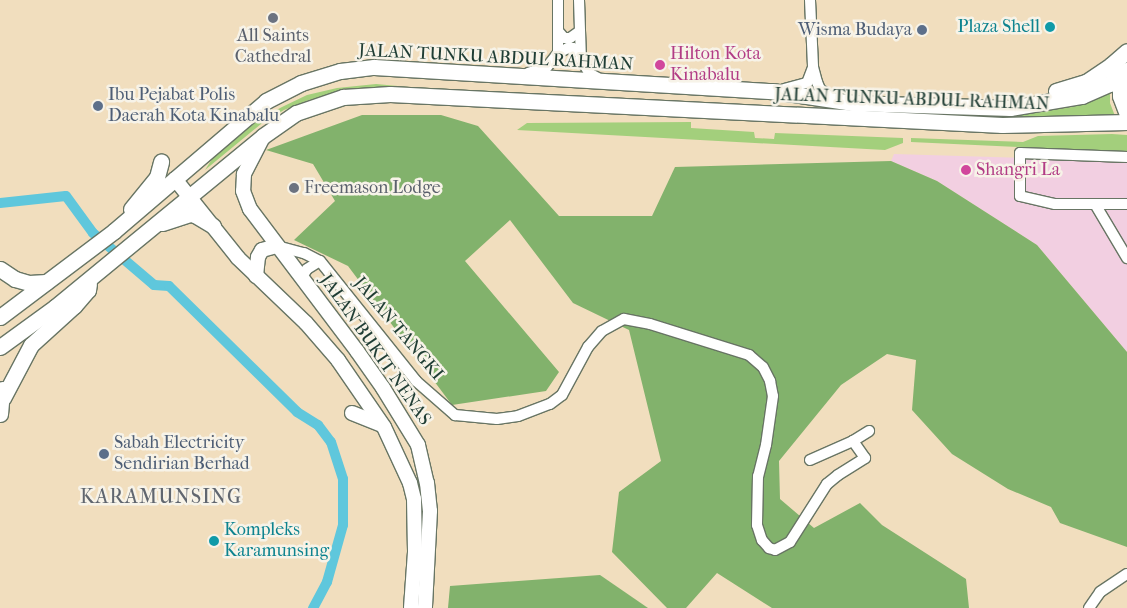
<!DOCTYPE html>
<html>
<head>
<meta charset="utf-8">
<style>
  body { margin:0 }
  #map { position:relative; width:1127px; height:608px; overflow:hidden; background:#f1debe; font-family:"IM FELL French Canon",serif }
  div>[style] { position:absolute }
  .built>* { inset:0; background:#f2cfe1 }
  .green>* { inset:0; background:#a3cf7c }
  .forest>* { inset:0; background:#82b26c }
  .canal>* { height:10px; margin:-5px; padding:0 5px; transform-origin:5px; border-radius:5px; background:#5fc7dc }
  .roads { filter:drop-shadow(1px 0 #687564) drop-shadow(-1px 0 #687564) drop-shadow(0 1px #687564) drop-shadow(0 -1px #687564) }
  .street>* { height:10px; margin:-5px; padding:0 5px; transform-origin:5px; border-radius:5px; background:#fff }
  .secondary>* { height:14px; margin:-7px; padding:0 7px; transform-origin:7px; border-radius:7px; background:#fff }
  .primary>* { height:15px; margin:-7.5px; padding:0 7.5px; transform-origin:7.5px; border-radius:7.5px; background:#fff }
  .dots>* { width:14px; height:14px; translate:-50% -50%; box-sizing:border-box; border:2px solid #f7f3e8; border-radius:50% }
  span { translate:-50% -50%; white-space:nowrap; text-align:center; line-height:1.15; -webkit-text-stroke:5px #f7f3e8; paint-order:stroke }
  .culture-label { font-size:18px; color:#0d838f }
  .right { translate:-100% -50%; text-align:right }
  .left { translate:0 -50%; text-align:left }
  .service-label { font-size:18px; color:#4e5e75 }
  .worship-label { font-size:18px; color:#5b616d }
  .hotel-label { font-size:18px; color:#b23c85 }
  .street-label { font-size:18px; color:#1f3d34 }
  .quarter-label { font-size:20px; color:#60666f; letter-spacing:1px }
</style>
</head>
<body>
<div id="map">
  <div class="built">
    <i style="clip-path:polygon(894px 154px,1127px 161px,1127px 352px,1037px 245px,937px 181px,891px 161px)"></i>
  </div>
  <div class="green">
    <i style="clip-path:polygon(376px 84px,409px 87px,772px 106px,339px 92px,309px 100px,284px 110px,261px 124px,205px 170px,212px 159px,258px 120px,282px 107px,307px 95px,337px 88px)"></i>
    <i style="clip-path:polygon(1110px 92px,1110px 103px,1115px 116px,998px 121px,998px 118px,1072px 107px,1090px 102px)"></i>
    <i style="clip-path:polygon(691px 122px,691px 128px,754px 132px,755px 138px,774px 139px,775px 133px,903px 138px,903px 143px,885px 150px,517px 130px,527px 123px)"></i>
    <i style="clip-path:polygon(1112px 134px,1127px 135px,1127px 152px,911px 142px,911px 138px,1023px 142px,1038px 136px)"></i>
  </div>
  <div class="forest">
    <i style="clip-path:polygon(362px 115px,441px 115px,478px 126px,559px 216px,652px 216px,675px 167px,891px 161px,937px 181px,1037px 245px,1127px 352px,1127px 547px,1060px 523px,1051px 507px,1008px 489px,952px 454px,912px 410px,916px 360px,887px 354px,841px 385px,779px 461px,780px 499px,814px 528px,860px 503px,882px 525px,966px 579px,969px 608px,772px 608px,717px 573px,686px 608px,667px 608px,612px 552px,619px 492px,661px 461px,629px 330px,573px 303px,510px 220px,465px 261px,559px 372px,546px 391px,452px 405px,348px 266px,294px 240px,335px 201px,313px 164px,266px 150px)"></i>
    <i style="clip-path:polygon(600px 575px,648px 608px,448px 608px,450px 586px)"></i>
  </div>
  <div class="canal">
    <i style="left:0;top:203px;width:66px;rotate:-6.1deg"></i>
    <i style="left:66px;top:196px;width:46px;rotate:53.9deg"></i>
    <i style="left:93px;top:233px;width:80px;rotate:40.4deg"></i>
    <i style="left:154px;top:285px;width:15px;rotate:4deg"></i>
    <i style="left:169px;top:286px;width:180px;rotate:44.5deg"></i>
    <i style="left:297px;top:412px;width:25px;rotate:32deg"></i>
    <i style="left:318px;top:425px;width:21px;rotate:53deg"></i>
    <i style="left:331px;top:442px;width:39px;rotate:72deg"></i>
    <i style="left:343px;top:479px;width:46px;rotate:90deg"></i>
    <i style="left:343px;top:525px;width:59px;rotate:105.7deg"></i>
    <i style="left:327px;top:582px;width:30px;rotate:118deg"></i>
  </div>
  <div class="roads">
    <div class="street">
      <i style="left:579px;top:0;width:59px;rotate:88.1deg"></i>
      <i style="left:581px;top:59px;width:16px;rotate:60deg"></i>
      <i style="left:589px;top:73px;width:10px;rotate:29deg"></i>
      <i style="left:810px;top:0;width:67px;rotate:87.4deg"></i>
      <i style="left:813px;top:67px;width:16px;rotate:75deg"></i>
      <i style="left:817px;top:82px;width:8px;rotate:67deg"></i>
      <i style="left:820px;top:89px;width:15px;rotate:37deg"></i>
      <i style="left:558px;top:31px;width:9px;rotate:49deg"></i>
      <i style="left:564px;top:38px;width:6px"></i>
      <i style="left:570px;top:38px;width:12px;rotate:-35deg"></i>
      <i style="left:558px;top:53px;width:11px;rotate:-27deg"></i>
      <i style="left:568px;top:48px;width:5px"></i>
      <i style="left:573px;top:48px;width:9px;rotate:36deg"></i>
      <i style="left:528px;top:73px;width:20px;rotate:-18deg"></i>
      <i style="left:547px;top:67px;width:18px;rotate:-52deg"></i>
      <i style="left:558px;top:53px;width:53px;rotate:-90deg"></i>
      <i style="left:784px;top:89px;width:24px;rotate:-15deg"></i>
      <i style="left:807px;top:83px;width:17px;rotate:-69deg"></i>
      <i style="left:1127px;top:157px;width:107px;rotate:-177.9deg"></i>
      <i style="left:1020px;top:153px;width:43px;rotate:90deg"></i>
      <i style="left:1020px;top:196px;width:36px;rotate:13deg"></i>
      <i style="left:1055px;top:204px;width:72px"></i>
      <i style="left:1095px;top:204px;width:63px;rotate:59.3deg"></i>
      <i style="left:277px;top:246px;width:28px;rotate:15deg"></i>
      <i style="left:304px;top:253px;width:18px;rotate:27deg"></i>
      <i style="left:320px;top:261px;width:154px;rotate:51.3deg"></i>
      <i style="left:416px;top:381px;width:52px;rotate:41.1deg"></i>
      <i style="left:455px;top:415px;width:42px;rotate:5.4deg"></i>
      <i style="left:497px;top:419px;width:21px;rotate:-8deg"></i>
      <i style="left:518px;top:416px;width:34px;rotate:-21deg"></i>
      <i style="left:550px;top:404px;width:15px;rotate:-37deg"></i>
      <i style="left:562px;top:395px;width:55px;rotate:-61.6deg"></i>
      <i style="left:588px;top:347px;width:21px;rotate:-49deg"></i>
      <i style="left:602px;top:331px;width:25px;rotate:-29deg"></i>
      <i style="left:624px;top:319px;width:26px;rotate:11deg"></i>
      <i style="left:650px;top:324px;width:104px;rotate:17.4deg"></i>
      <i style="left:749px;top:355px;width:18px;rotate:41deg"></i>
      <i style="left:763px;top:367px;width:16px;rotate:63deg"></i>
      <i style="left:770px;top:381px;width:15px;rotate:79deg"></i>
      <i style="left:773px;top:396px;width:49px;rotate:98.1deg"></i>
      <i style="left:766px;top:445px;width:32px;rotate:104deg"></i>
      <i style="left:758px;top:476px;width:49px;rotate:91.2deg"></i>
      <i style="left:757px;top:525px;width:16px;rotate:72deg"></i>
      <i style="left:762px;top:540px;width:11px;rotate:49deg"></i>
      <i style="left:769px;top:548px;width:6px;rotate:18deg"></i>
      <i style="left:775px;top:550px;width:17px;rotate:-28deg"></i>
      <i style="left:790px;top:542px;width:69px;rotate:-57.5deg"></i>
      <i style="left:827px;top:484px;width:14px;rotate:-39deg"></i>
      <i style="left:838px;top:475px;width:32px;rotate:-32deg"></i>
      <i style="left:865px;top:458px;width:21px;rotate:-125deg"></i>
      <i style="left:853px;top:441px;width:47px;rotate:156.2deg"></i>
      <i style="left:302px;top:277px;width:9px;rotate:-58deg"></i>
      <i style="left:307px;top:269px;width:15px;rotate:-32deg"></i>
      <i style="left:853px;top:441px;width:19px;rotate:-32deg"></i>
      <i style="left:1089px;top:608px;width:19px;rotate:-55deg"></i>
      <i style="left:1100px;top:592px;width:32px;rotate:-34deg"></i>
    </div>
    <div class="secondary">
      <i style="left:263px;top:137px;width:42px;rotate:117.2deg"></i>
      <i style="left:244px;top:174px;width:17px;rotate:93deg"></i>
      <i style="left:243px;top:191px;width:19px;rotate:69deg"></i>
      <i style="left:250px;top:209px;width:178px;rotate:53deg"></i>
      <i style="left:357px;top:351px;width:45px;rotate:54.9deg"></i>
      <i style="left:383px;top:388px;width:67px;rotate:58.4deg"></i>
      <i style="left:418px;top:445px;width:39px;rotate:77deg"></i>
      <i style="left:427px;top:483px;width:28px;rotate:84deg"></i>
      <i style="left:430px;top:511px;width:97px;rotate:93deg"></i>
      <i style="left:175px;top:179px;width:101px;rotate:51.4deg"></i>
      <i style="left:238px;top:258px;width:94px;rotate:43.7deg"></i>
      <i style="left:306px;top:323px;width:49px;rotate:49.1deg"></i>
      <i style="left:338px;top:360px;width:81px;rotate:55.5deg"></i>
      <i style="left:384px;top:427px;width:62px;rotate:65.1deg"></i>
      <i style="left:410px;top:483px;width:16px;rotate:76deg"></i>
      <i style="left:414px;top:499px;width:53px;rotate:88.9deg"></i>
      <i style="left:415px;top:552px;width:56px;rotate:94.1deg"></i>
      <i style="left:256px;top:276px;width:19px;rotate:-84deg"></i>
      <i style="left:258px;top:257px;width:8px;rotate:-60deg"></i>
      <i style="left:262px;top:250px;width:16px;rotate:-15deg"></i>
      <i style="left:352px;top:413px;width:31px;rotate:22deg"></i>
    </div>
    <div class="primary">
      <i style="left:1124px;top:73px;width:12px;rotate:110deg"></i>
      <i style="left:1120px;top:84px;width:12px;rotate:90deg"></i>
      <i style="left:1120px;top:96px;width:19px;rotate:69deg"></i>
      <i style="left:1056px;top:91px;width:31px;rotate:-17deg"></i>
      <i style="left:1086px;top:82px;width:30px;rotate:-34deg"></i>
      <i style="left:1111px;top:65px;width:21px;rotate:-41deg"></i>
      <i style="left:131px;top:209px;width:41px;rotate:-50.9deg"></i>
      <i style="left:157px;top:177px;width:16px;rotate:-75deg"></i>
      <i style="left:162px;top:223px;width:29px;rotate:-18deg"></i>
      <i style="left:190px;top:214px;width:5px;rotate:11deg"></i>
      <i style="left:195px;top:215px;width:21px;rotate:31deg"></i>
      <i style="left:0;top:269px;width:18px;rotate:34deg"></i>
      <i style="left:15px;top:279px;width:15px;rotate:16deg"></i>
      <i style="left:29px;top:283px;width:17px;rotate:-3deg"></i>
      <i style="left:0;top:317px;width:143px;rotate:-37deg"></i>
      <i style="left:114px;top:231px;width:200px;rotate:-40.5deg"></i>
      <i style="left:266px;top:101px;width:39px;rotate:-27deg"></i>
      <i style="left:301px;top:83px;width:41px;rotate:-17.1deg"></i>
      <i style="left:340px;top:71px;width:34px;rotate:-7deg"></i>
      <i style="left:374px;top:67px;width:399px;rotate:3.5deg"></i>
      <i style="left:772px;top:91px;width:82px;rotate:8.4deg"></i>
      <i style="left:853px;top:103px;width:157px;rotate:1.8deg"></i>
      <i style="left:1010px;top:108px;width:73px;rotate:-9.5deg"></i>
      <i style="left:1082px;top:96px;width:30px;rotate:-24deg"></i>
      <i style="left:1109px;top:84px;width:23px;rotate:-38deg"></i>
      <i style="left:0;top:347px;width:68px;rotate:-36deg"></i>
      <i style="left:55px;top:307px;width:269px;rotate:-39.4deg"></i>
      <i style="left:263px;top:136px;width:40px;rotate:-34.9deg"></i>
      <i style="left:296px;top:113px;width:50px;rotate:-18.8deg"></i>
      <i style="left:343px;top:97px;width:47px;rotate:-3.7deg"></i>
      <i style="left:390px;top:94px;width:613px;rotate:2.9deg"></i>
      <i style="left:1002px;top:125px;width:125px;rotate:-1.4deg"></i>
      <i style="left:3px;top:398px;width:60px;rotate:-62.2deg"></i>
      <i style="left:31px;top:345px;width:58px;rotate:-42.2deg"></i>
      <i style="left:74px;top:306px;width:21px;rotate:-49deg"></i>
      <i style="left:88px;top:290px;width:6px;rotate:-81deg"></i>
      <i style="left:0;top:414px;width:25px;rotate:-85deg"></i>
    </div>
  </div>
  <div class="dots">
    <i style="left:273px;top:18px;background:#6b7280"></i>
    <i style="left:1050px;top:27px;background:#0f9aa8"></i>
    <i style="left:922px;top:30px;background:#5c6f8a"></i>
    <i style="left:660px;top:65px;background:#d1479c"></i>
    <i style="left:98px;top:106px;background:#5c6f8a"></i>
    <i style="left:966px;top:170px;background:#d1479c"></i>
    <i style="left:294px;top:188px;background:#6b7280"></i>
    <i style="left:104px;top:454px;background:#5c6f8a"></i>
    <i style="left:214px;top:541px;background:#0f9aa8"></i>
  </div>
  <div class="culture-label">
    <span class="right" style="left:1040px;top:27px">Plaza Shell</span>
    <span class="left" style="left:224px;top:541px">Kompleks<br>Karamunsing</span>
  </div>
  <div class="service-label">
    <span class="right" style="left:912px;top:30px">Wisma Budaya</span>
    <span class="left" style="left:108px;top:106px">Ibu Pejabat Polis<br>Daerah Kota Kinabalu</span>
    <span class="left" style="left:114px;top:454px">Sabah Electricity<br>Sendirian Berhad</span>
  </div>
  <div class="worship-label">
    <span style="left:273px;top:47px">All Saints<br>Cathedral</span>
    <span class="left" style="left:304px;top:188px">Freemason Lodge</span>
  </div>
  <div class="hotel-label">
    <span class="left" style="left:670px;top:65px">Hilton Kota<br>Kinabalu</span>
    <span class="left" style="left:976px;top:170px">Shangri La</span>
  </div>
  <div class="street-label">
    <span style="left:496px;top:58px;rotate:3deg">JALAN TUNKU ABDUL RAHMAN</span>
    <span style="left:912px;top:100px;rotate:2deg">JALAN TUNKU ABDUL RAHMAN</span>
    <span style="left:398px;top:329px;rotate:50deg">JALAN TANGKI</span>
    <span style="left:375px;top:350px;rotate:55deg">JALAN BUKIT NENAS</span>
  </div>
  <div class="quarter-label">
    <span style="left:161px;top:496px">KARAMUNSING</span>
  </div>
</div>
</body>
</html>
